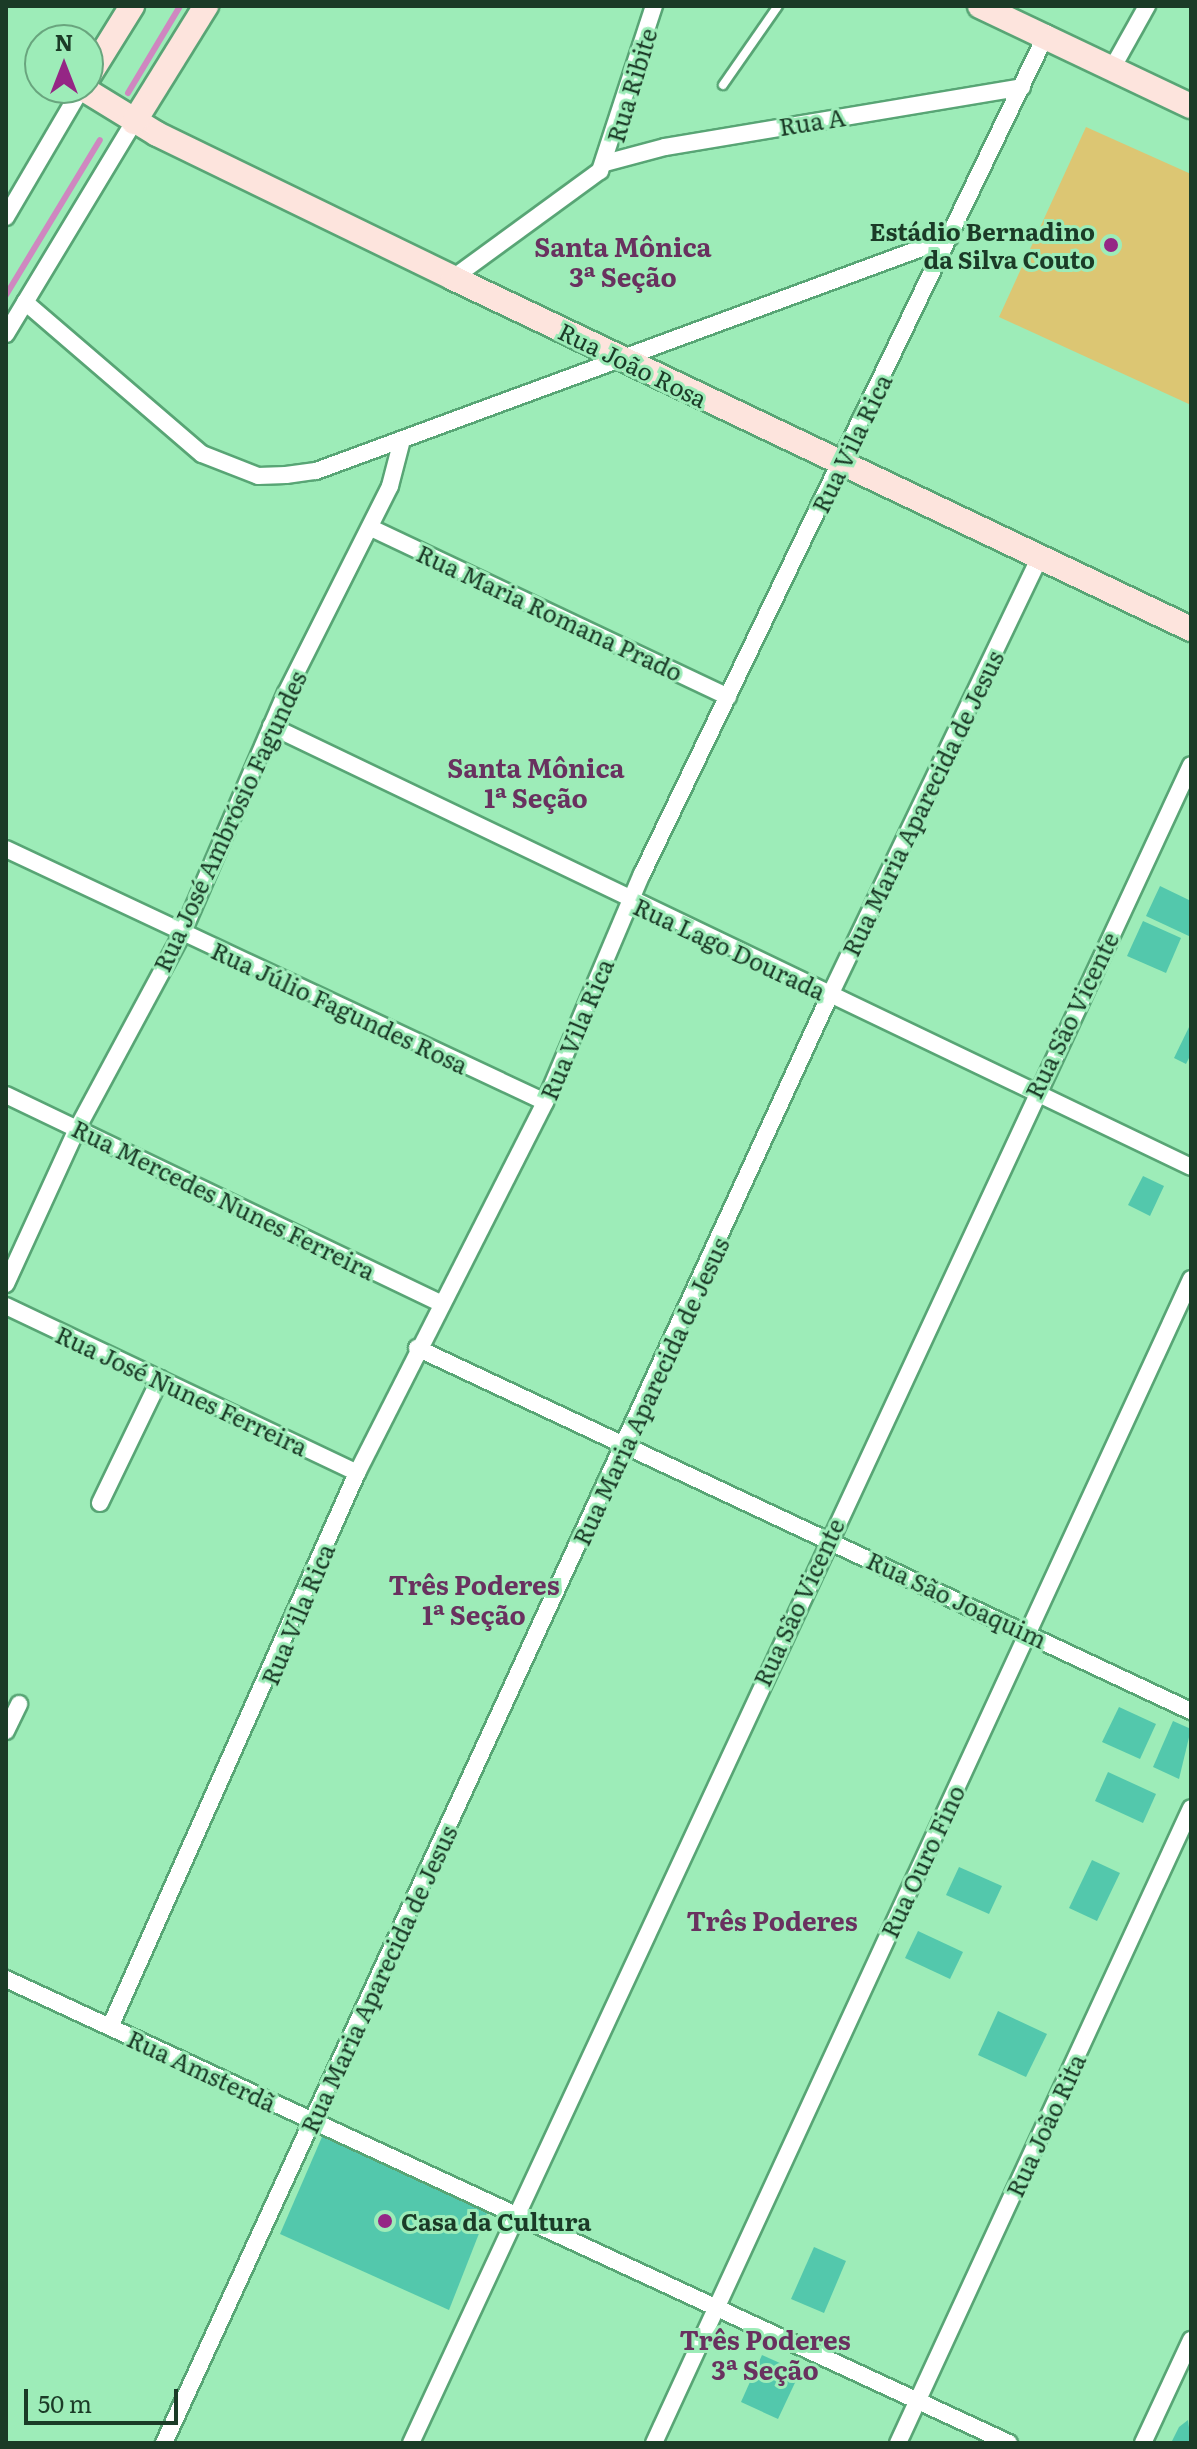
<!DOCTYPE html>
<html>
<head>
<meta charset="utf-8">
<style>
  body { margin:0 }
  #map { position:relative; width:1197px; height:2449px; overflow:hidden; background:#9decb8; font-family:Literata,serif }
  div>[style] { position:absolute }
  .green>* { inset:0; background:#dcc673 }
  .stream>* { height:6px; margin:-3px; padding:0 3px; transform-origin:3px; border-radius:3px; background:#cf87c0 }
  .building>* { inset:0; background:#53c8ac }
  .roads { filter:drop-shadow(2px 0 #58a575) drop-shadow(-2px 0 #58a575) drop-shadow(0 2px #58a575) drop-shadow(0 -2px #58a575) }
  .service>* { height:8px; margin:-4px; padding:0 4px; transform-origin:4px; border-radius:4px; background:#fff }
  .minor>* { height:16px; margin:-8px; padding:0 8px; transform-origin:8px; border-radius:8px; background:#fff }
  .secondary>* { height:24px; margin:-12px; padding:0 12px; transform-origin:12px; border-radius:12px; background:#fde4dd }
  .dots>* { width:22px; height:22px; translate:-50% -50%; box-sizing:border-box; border:4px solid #9decb8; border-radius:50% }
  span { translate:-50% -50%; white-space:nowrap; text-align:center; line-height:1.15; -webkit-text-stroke:6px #9decb8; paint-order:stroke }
  .street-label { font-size:24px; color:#1b3b27 }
  .poi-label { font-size:24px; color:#1b3b27; font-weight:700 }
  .right { translate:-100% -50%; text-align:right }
  .left { translate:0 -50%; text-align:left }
  .neighbourhood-label { font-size:26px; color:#69315f; font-weight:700 }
  .frame { position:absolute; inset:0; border:8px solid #1b3b27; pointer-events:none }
  .north { position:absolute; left:24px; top:24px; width:80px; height:80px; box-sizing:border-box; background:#9decb8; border:2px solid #69a57e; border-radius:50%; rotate:0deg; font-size:22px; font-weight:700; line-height:32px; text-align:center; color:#1b3b27 }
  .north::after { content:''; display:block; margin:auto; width:28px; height:36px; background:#952685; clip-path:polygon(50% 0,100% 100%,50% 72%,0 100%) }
  .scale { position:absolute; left:24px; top:2389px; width:154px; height:36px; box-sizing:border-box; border:4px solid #1b3b27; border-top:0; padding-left:10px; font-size:24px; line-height:28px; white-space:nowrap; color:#1b3b27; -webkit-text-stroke:6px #9decb8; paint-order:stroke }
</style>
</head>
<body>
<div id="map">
  <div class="green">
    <i style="clip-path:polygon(1086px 127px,1191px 174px,1191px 405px,999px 317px)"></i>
  </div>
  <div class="stream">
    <i style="left:128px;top:93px;width:101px;rotate:-59.1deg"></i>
    <i style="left:6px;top:295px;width:181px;rotate:-58.8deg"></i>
  </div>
  <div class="building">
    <i style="clip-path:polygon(1160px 886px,1191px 901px,1191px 937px,1146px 916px)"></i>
    <i style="clip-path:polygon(1143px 921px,1181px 938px,1166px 973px,1127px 956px)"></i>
    <i style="clip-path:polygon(1191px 1023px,1191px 1054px,1186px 1064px,1174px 1058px)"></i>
    <i style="clip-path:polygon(1143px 1176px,1164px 1186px,1150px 1216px,1128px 1205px)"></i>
    <i style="clip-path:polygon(1119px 1707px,1156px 1724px,1140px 1759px,1102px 1742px)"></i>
    <i style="clip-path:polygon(1173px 1721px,1191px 1729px,1179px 1779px,1153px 1767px)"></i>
    <i style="clip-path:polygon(1108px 1772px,1156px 1794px,1143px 1823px,1095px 1801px)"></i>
    <i style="clip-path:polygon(1092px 1860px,1120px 1873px,1097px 1921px,1069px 1908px)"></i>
    <i style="clip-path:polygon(959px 1867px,1002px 1886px,989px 1914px,946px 1895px)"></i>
    <i style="clip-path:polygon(918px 1931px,963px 1952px,950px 1979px,905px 1958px)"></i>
    <i style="clip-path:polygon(998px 2011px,1047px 2034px,1026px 2077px,978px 2055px)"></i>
    <i style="clip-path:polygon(325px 2130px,489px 2208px,449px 2310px,280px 2234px)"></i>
    <i style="clip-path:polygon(814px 2247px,846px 2261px,824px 2313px,791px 2299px)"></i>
    <i style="clip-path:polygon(762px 2355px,800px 2372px,778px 2419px,741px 2402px)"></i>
    <i style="clip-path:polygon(1188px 2420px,1191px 2443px,1171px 2443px,1179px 2427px)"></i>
  </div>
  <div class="roads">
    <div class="service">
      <i style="left:723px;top:85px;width:96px;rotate:-55.2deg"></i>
    </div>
    <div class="minor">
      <i style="left:1114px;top:65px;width:68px;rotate:-60.8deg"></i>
      <i style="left:605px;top:163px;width:62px;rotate:-14.9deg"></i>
      <i style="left:665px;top:147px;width:362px;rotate:-9.5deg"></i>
      <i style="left:6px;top:217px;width:146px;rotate:-59.6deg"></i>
      <i style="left:453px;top:278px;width:182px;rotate:-36.1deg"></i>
      <i style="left:600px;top:171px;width:174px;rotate:-71.9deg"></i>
      <i style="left:25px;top:302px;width:233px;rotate:40.7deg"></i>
      <i style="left:202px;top:454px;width:60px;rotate:21.4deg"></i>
      <i style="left:258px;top:476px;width:28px;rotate:-2deg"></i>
      <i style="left:286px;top:475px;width:30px;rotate:-8deg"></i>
      <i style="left:316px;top:471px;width:675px;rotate:-20.21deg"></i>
      <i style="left:6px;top:334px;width:248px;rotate:-58.9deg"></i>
      <i style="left:371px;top:528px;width:395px;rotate:25.3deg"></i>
      <i style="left:271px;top:726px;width:1020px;rotate:25.61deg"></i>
      <i style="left:6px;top:849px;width:595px;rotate:25.14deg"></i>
      <i style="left:6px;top:1095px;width:482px;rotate:25.6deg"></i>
      <i style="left:6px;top:1284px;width:170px;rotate:-65.4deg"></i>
      <i style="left:77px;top:1129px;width:221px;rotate:-61.7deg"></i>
      <i style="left:182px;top:934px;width:262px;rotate:-66.7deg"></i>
      <i style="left:286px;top:693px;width:232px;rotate:-63.3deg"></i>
      <i style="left:390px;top:486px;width:48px;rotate:-75.4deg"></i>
      <i style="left:6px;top:1306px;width:389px;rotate:25.4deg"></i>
      <i style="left:417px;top:1348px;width:855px;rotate:25.13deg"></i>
      <i style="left:100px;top:1503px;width:138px;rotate:-64.2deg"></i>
      <i style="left:6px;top:1731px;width:30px;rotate:-64deg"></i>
      <i style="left:6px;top:1979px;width:1105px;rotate:24.83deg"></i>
      <i style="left:110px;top:2027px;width:607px;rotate:-65.97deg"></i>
      <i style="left:357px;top:1473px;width:416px;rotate:-63.1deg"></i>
      <i style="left:545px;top:1102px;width:248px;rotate:-67deg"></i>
      <i style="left:642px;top:874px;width:933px;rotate:-64.29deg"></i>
      <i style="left:164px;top:2443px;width:1594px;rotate:-65.3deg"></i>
      <i style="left:830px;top:995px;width:484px;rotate:-64.4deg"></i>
      <i style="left:411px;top:2443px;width:1850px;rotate:-65.07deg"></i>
      <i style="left:654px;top:2443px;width:1282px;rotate:-65.23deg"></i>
      <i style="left:898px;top:2443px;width:699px;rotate:-65.23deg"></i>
      <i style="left:1143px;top:2443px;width:114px;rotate:-65deg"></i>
    </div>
    <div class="secondary">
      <i style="left:980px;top:6px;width:233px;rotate:25.4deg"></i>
      <i style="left:88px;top:77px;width:84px;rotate:-58.2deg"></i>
      <i style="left:82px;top:88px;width:88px;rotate:31.5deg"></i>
      <i style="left:157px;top:134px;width:329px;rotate:25.9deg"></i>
      <i style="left:453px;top:278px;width:817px;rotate:25.44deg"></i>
      <i style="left:134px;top:122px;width:137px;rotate:-58.2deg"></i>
    </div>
  </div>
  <div class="dots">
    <i style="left:1111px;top:245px;background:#952685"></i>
    <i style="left:385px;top:2221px;background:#952685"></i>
  </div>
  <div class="street-label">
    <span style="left:631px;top:85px;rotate:-73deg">Rua Ribite</span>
    <span style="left:812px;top:121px;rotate:-9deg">Rua A</span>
    <span style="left:633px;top:364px;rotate:26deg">Rua João Rosa</span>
    <span style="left:851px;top:443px;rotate:-64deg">Rua Vila Rica</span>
    <span style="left:550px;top:612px;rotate:25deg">Rua Maria Romana Prado</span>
    <span style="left:922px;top:803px;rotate:-64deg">Rua Maria Aparecida de Jesus</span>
    <span style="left:229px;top:821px;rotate:-65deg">Rua José Ambrósio Fagundes</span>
    <span style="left:730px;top:948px;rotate:25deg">Rua Lago Dourada</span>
    <span style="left:340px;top:1007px;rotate:25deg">Rua Júlio Fagundes Rosa</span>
    <span style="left:1071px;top:1015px;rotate:-64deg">Rua São Vicente</span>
    <span style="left:576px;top:1029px;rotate:-67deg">Rua Vila Rica</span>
    <span style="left:224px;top:1199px;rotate:26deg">Rua Mercedes Nunes Ferreira</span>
    <span style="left:182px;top:1390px;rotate:25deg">Rua José Nunes Ferreira</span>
    <span style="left:650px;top:1391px;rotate:-65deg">Rua Maria Aparecida de Jesus</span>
    <span style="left:957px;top:1599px;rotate:25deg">Rua São Joaquim</span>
    <span style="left:798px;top:1602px;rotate:-65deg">Rua São Vicente</span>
    <span style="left:297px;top:1614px;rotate:-67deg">Rua Vila Rica</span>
    <span style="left:922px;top:1861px;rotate:-65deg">Rua Ouro Fino</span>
    <span style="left:378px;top:1979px;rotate:-65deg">Rua Maria Aparecida de Jesus</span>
    <span style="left:202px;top:2070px;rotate:25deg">Rua Amsterdã</span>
    <span style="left:1045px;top:2125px;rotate:-65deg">Rua João Rita</span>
  </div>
  <div class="poi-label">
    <span class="right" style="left:1095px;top:245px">Estádio Bernadino<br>da Silva Couto</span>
    <span class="left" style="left:401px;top:2221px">Casa da Cultura</span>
  </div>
  <div class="neighbourhood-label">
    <span style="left:623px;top:261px">Santa Mônica<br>3ª Seção</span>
    <span style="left:536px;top:782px">Santa Mônica<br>1ª Seção</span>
    <span style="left:474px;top:1599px">Três Poderes<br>1ª Seção</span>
    <span style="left:772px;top:1920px">Três Poderes</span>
    <span style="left:765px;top:2354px">Três Poderes<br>3ª Seção</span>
  </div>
  <div class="frame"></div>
  <div class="north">N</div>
  <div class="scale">50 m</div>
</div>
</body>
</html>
